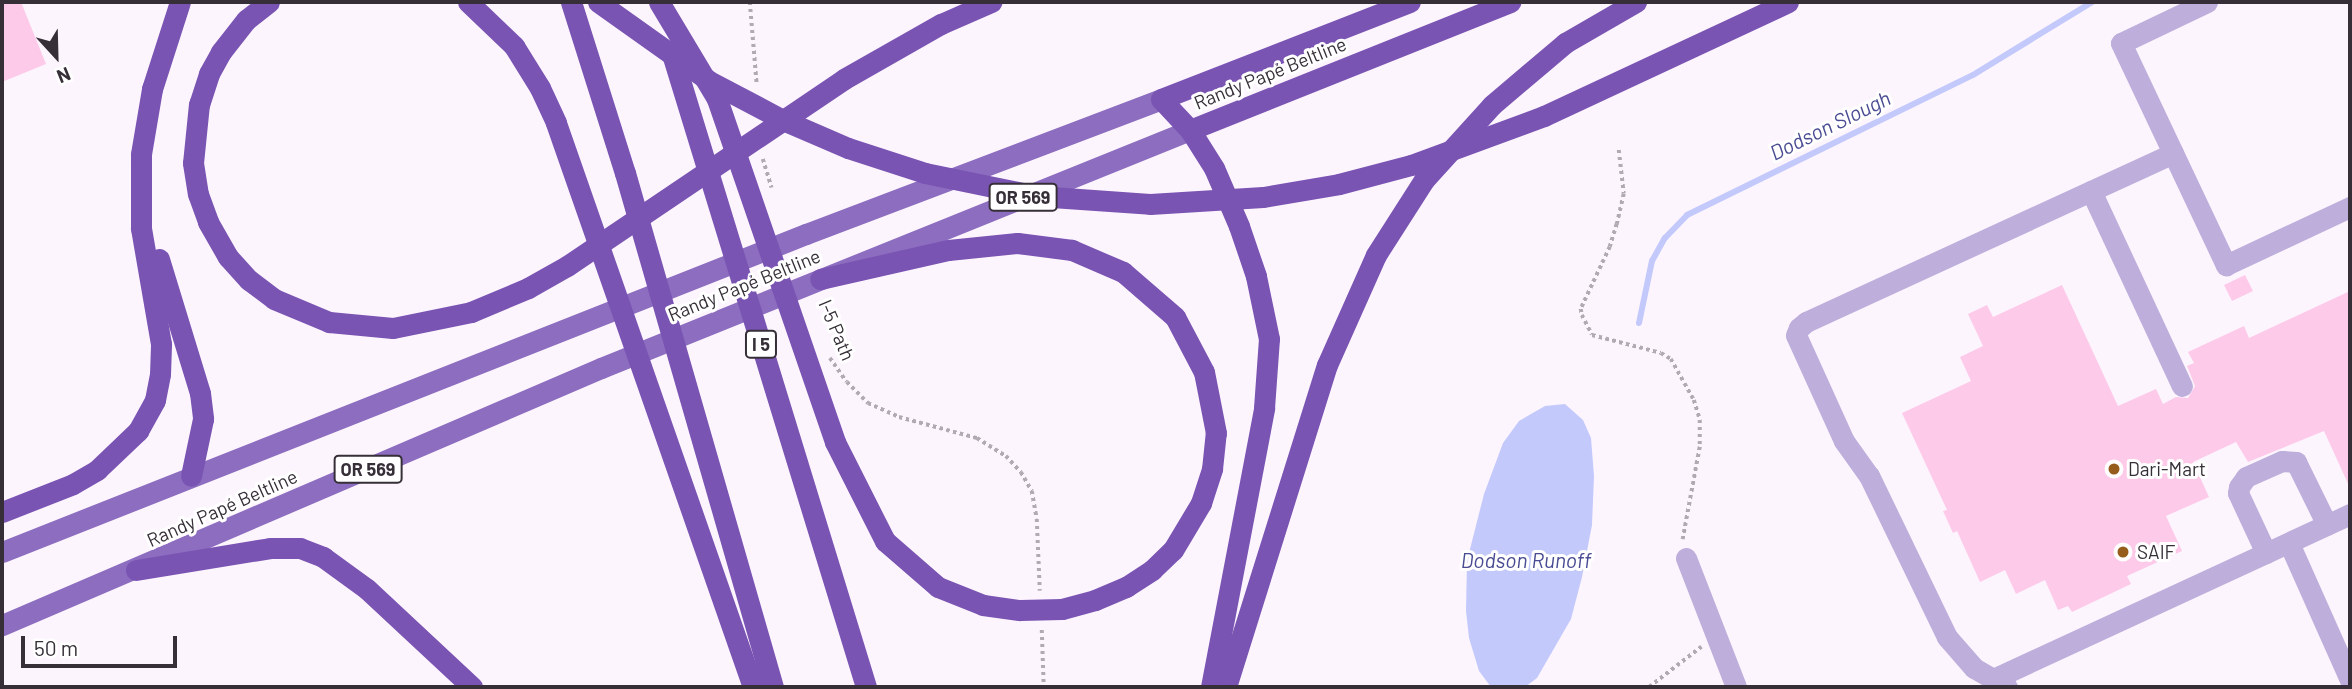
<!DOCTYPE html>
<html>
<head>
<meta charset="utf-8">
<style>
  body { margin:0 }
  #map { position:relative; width:2352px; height:689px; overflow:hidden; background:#fdf5fe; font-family:Barlow,sans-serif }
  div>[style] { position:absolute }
  .water>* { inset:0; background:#c3c9fb }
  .stream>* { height:6px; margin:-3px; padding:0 3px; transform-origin:3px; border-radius:3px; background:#c3c9fb }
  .building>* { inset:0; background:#fdcae9 }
  .path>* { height:3.5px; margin-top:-1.75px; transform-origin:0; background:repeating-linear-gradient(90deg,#b1aab3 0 3.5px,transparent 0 7px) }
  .minor>* { height:21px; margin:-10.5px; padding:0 10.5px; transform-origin:10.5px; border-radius:10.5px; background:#bdaedb }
  .major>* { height:21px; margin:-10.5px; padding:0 10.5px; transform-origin:10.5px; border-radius:10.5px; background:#8c6dbf }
  .highway>* { height:21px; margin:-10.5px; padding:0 10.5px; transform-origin:10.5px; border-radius:10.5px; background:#7a54b3 }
  .dots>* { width:19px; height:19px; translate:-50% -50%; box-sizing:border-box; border:4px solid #fff; border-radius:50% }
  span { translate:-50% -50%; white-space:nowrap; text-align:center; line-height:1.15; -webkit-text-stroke:6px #fff; paint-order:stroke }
  .shield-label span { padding:2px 5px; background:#fff; border:2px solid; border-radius:5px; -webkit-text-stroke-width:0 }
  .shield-label { font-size:18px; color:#362f38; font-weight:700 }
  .street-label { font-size:19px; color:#362f38 }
  .poi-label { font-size:19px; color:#362f38 }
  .left { translate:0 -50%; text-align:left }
  .water-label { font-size:21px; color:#494b93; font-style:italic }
  .frame { position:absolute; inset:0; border:4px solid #362f38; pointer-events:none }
  .north { position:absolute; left:21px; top:21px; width:70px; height:70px; -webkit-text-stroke:5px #fff; paint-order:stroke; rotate:158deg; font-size:19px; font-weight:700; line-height:28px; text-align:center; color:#362f38 }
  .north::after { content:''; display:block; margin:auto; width:24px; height:32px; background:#362f38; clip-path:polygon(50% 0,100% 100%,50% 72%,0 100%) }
  .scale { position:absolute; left:21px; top:636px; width:156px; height:32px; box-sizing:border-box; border:4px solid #362f38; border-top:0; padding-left:9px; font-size:21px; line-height:24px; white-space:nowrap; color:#362f38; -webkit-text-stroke:5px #fff; paint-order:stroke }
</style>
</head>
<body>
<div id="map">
  <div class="water">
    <i style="clip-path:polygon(1565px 404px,1583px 420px,1591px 438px,1594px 476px,1592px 525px,1582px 577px,1571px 619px,1537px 678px,1525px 687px,1491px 687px,1479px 671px,1469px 638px,1466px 611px,1467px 561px,1484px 494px,1503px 443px,1519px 421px,1545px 406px)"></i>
  </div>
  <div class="stream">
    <i style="left:1639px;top:323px;width:63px;rotate:-78.2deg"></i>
    <i style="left:1652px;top:261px;width:26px;rotate:-61deg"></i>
    <i style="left:1665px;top:238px;width:32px;rotate:-46deg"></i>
    <i style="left:1687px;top:215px;width:318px;rotate:-26.1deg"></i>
    <i style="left:1973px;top:75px;width:140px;rotate:-31.5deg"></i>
  </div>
  <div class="building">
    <i style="clip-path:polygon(2px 2px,21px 2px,46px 64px,2px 82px)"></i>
    <i style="clip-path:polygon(2245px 275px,2253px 291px,2232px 301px,2224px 285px)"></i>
    <i style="clip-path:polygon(2062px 285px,2118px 406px,2156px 389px,2163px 404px,2176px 397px,2188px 398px,2195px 386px,2187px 366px,2194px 363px,2188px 352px,2244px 326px,2249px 338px,2350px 291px,2350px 488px,2324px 431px,2248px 462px,2236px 442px,2193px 462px,2209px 497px,2166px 516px,2182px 551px,2127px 576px,2131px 584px,2072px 612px,2068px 606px,2058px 610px,2045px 580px,2016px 594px,2005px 570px,1980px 582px,1957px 531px,1953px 533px,1943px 511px,1947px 510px,1902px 413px,1971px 381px,1960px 357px,1983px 346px,1968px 314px,1987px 305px,1993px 317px)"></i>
  </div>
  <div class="path">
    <i style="left:750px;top:2px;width:83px;rotate:85.2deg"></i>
    <i style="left:1619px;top:150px;width:44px;rotate:83.5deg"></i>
    <i style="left:1624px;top:194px;width:31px;rotate:103deg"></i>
    <i style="left:1617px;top:224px;width:24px;rotate:107deg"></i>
    <i style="left:1610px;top:247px;width:68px;rotate:115.1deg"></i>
    <i style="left:1581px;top:309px;width:6px;rotate:81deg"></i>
    <i style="left:1582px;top:315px;width:22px;rotate:63deg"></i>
    <i style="left:1592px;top:335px;width:71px;rotate:14.6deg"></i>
    <i style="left:1661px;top:353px;width:12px;rotate:31deg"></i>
    <i style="left:1671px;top:359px;width:47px;rotate:60.7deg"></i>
    <i style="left:1694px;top:400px;width:21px;rotate:73deg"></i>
    <i style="left:1700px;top:420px;width:27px;rotate:90deg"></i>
    <i style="left:1700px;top:447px;width:94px;rotate:100.5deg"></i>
    <i style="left:763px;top:159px;width:30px;rotate:73deg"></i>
    <i style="left:830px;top:358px;width:29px;rotate:55deg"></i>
    <i style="left:847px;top:382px;width:30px;rotate:45deg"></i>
    <i style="left:868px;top:403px;width:34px;rotate:24deg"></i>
    <i style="left:899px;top:417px;width:81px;rotate:15.1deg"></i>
    <i style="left:977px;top:438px;width:34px;rotate:32deg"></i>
    <i style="left:1006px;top:456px;width:22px;rotate:47deg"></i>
    <i style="left:1021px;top:472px;width:22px;rotate:60deg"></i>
    <i style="left:1032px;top:491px;width:28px;rotate:80deg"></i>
    <i style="left:1037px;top:519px;width:72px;rotate:87.6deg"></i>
    <i style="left:1042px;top:630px;width:57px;rotate:88deg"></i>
    <i style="left:1649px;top:687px;width:66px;rotate:-37.6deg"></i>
  </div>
  <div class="minor">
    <i style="left:2207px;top:2px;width:95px;rotate:154.5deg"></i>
    <i style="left:2121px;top:43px;width:246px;rotate:64.7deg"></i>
    <i style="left:2226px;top:265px;width:137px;rotate:-25.1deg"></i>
    <i style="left:2091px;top:191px;width:215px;rotate:65deg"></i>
    <i style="left:2289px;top:543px;width:150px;rotate:66deg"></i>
    <i style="left:2266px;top:553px;width:66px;rotate:-115deg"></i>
    <i style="left:2238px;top:493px;width:6px;rotate:-81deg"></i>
    <i style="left:2239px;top:487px;width:12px;rotate:-55deg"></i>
    <i style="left:2246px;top:477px;width:39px;rotate:-24deg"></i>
    <i style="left:2282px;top:461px;width:14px;rotate:4deg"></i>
    <i style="left:2296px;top:462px;width:70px;rotate:63.8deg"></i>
    <i style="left:1686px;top:558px;width:138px;rotate:68.8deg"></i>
    <i style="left:1991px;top:680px;width:396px;rotate:-24.8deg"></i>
    <i style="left:2007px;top:687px;width:38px;rotate:-150deg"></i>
    <i style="left:1974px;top:668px;width:41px;rotate:-131.1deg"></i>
    <i style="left:1947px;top:637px;width:179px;rotate:-115.8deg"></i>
    <i style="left:1869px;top:476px;width:43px;rotate:-125.5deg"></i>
    <i style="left:1844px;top:441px;width:116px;rotate:-114.4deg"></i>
    <i style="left:1796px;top:335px;width:8px;rotate:-67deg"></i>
    <i style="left:1799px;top:328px;width:9px;rotate:-41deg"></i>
    <i style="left:1806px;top:322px;width:404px;rotate:-24.7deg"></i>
  </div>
  <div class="major">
    <i style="left:2px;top:552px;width:865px;rotate:-21.58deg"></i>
    <i style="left:806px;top:234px;width:380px;rotate:-20.8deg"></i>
    <i style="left:2px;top:625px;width:652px;rotate:-23.22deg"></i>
    <i style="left:601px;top:368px;width:635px;rotate:-22deg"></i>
  </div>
  <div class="highway">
    <i style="left:269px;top:2px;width:29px;rotate:142deg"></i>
    <i style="left:246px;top:20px;width:41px;rotate:128deg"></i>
    <i style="left:221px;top:52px;width:25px;rotate:119deg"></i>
    <i style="left:209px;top:74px;width:32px;rotate:108deg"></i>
    <i style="left:199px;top:104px;width:59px;rotate:95.8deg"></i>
    <i style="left:193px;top:163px;width:31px;rotate:81deg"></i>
    <i style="left:198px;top:194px;width:30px;rotate:70deg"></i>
    <i style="left:208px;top:222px;width:40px;rotate:60.3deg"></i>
    <i style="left:228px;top:257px;width:31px;rotate:48deg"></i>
    <i style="left:249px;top:280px;width:31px;rotate:37deg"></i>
    <i style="left:274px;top:299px;width:60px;rotate:22.7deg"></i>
    <i style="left:329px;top:322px;width:64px;rotate:5.4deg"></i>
    <i style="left:393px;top:328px;width:80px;rotate:-11.6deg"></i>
    <i style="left:471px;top:312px;width:62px;rotate:-22.8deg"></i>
    <i style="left:528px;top:288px;width:45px;rotate:-29.4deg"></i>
    <i style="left:567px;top:266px;width:334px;rotate:-34deg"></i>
    <i style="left:844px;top:79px;width:112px;rotate:-29.6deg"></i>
    <i style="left:941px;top:24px;width:55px;rotate:-23.7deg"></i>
    <i style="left:468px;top:2px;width:64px;rotate:43.7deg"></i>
    <i style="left:514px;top:46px;width:49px;rotate:58.2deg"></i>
    <i style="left:540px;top:88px;width:38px;rotate:65deg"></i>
    <i style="left:556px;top:123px;width:597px;rotate:70.75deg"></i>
    <i style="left:571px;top:2px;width:179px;rotate:72.5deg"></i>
    <i style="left:625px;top:173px;width:535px;rotate:73.94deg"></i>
    <i style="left:598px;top:2px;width:136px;rotate:35.4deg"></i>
    <i style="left:709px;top:81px;width:84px;rotate:27.8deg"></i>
    <i style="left:783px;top:120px;width:71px;rotate:23.3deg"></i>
    <i style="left:848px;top:148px;width:81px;rotate:18deg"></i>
    <i style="left:925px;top:173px;width:114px;rotate:11.6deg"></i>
    <i style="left:1037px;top:196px;width:113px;rotate:4deg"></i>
    <i style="left:1150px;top:204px;width:113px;rotate:-3.5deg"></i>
    <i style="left:1263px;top:197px;width:77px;rotate:-9.7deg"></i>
    <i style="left:1339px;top:184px;width:74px;rotate:-14.8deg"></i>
    <i style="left:1411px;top:165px;width:142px;rotate:-20.2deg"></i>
    <i style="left:1544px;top:116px;width:269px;rotate:-25deg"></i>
    <i style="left:659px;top:2px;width:113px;rotate:59.1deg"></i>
    <i style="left:717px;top:99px;width:363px;rotate:71deg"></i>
    <i style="left:835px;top:442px;width:111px;rotate:63.2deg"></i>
    <i style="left:885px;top:541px;width:70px;rotate:41deg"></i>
    <i style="left:938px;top:587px;width:48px;rotate:21.8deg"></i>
    <i style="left:983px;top:605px;width:37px;rotate:8deg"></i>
    <i style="left:1020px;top:610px;width:42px;rotate:-1.4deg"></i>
    <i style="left:1062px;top:609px;width:34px;rotate:-15deg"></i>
    <i style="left:1095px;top:600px;width:34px;rotate:-23deg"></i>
    <i style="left:1126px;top:587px;width:31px;rotate:-33deg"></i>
    <i style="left:1152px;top:570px;width:29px;rotate:-44deg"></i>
    <i style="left:1173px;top:550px;width:55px;rotate:-59.2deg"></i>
    <i style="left:1201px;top:503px;width:36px;rotate:-72deg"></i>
    <i style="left:1212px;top:469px;width:36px;rotate:-84deg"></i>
    <i style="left:1216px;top:433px;width:62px;rotate:-101.1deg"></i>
    <i style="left:1204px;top:372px;width:62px;rotate:-117.8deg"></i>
    <i style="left:1175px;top:317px;width:69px;rotate:-139.1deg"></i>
    <i style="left:1123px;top:272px;width:56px;rotate:-156.7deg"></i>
    <i style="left:1072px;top:250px;width:55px;rotate:-172.7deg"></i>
    <i style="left:1017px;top:243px;width:69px;rotate:174.2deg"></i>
    <i style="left:948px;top:250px;width:131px;rotate:167.2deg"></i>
    <i style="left:672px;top:54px;width:662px;rotate:72.96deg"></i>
    <i style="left:1190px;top:130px;width:345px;rotate:-21.8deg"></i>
    <i style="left:159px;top:259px;width:140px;rotate:73deg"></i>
    <i style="left:200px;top:393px;width:26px;rotate:83deg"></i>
    <i style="left:203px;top:419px;width:58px;rotate:101.9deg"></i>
    <i style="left:2px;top:512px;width:76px;rotate:-21.5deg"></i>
    <i style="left:73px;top:484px;width:28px;rotate:-30deg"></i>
    <i style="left:97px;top:470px;width:57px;rotate:-43.6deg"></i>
    <i style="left:138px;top:431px;width:35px;rotate:-61deg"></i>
    <i style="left:155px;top:400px;width:26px;rotate:-79deg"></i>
    <i style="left:160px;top:374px;width:30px;rotate:-88deg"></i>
    <i style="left:161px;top:344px;width:118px;rotate:-99.8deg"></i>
    <i style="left:141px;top:228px;width:74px;rotate:-90deg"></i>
    <i style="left:141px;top:154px;width:66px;rotate:-80.4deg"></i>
    <i style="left:152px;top:89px;width:91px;rotate:-72.2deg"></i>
    <i style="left:136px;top:570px;width:136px;rotate:-9.3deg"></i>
    <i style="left:270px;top:548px;width:30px"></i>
    <i style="left:300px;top:548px;width:25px;rotate:21deg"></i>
    <i style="left:323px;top:557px;width:54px;rotate:36deg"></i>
    <i style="left:367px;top:589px;width:144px;rotate:43deg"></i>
    <i style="left:1211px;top:687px;width:284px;rotate:-79.2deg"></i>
    <i style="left:1264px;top:408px;width:69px;rotate:-85.9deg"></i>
    <i style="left:1269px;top:339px;width:64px;rotate:-101.7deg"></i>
    <i style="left:1256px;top:276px;width:53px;rotate:-108.8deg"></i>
    <i style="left:1239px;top:226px;width:63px;rotate:-113.3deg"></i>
    <i style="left:1214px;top:168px;width:45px;rotate:-122.3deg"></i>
    <i style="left:1190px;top:130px;width:42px;rotate:-133.1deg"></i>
    <i style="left:1161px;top:99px;width:267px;rotate:-21.3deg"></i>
    <i style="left:1226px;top:687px;width:337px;rotate:-72.6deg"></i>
    <i style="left:1327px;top:365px;width:120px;rotate:-66deg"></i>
    <i style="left:1376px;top:255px;width:89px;rotate:-57.4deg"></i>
    <i style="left:1424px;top:180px;width:101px;rotate:-47.8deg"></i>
    <i style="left:1492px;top:105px;width:96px;rotate:-40.3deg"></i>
    <i style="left:1565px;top:43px;width:82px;rotate:-30deg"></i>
  </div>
  <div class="dots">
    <i style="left:2114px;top:469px;background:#965c1b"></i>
    <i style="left:2123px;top:552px;background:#965c1b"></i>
  </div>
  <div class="shield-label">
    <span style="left:1023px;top:197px">OR 569</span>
    <span style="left:761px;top:344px">I 5</span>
    <span style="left:368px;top:469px">OR 569</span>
  </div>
  <div class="street-label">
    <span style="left:1270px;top:73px;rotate:-22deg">Randy Papé Beltline</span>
    <span style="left:744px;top:285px;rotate:-22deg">Randy Papé Beltline</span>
    <span style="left:837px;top:330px;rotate:67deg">I-5 Path</span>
    <span style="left:222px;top:508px;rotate:-24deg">Randy Papé Beltline</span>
  </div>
  <div class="poi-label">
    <span class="left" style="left:2128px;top:469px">Dari-Mart</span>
    <span class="left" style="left:2137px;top:552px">SAIF</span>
  </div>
  <div class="water-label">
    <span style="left:1830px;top:125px;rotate:-26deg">Dodson Slough</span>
    <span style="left:1526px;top:560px">Dodson Runoff</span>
  </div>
  <div class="frame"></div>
  <div class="north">N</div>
  <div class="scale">50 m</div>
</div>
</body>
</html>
